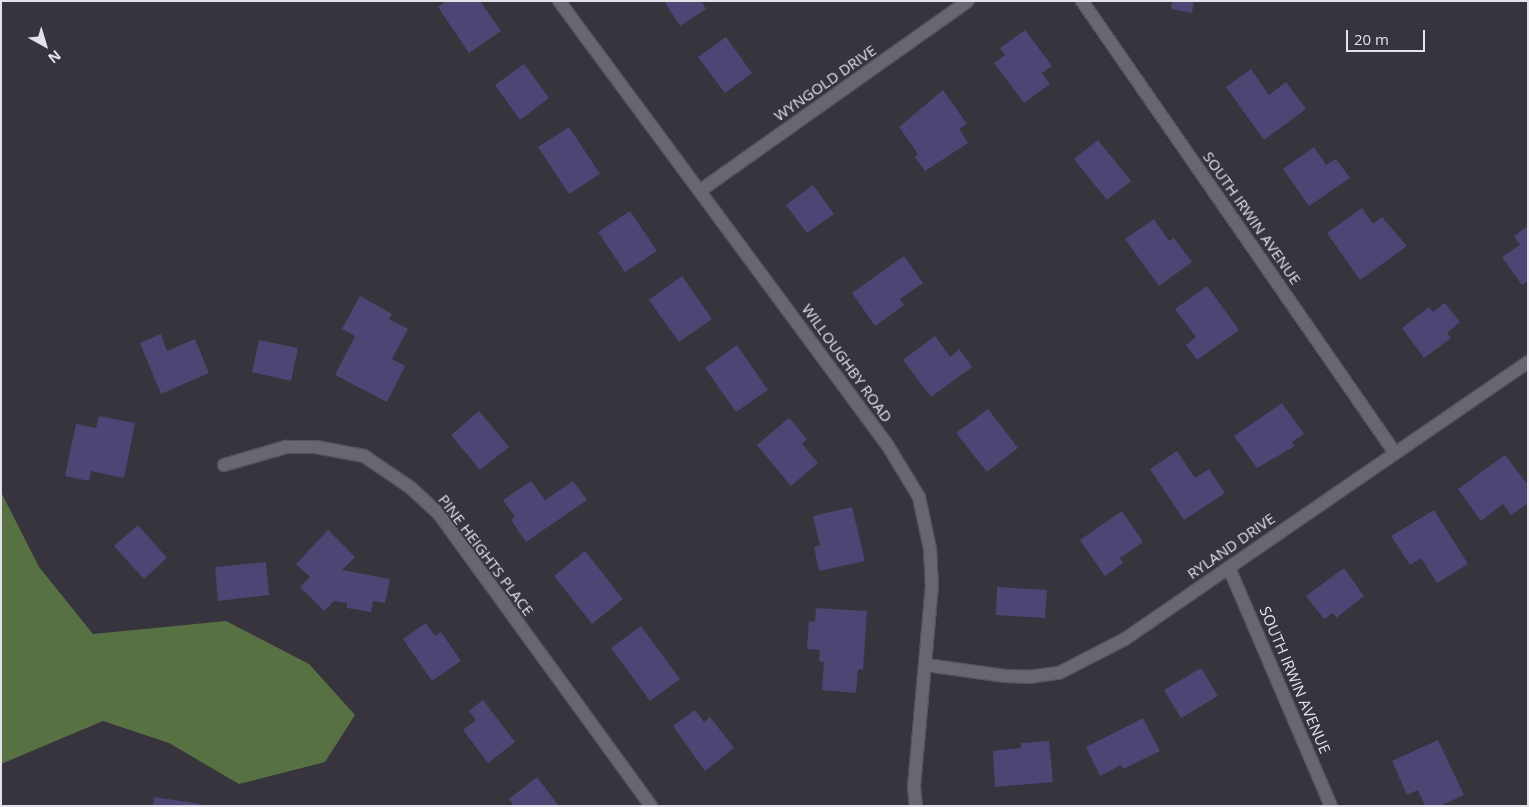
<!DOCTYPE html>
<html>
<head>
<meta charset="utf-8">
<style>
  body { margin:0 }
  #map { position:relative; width:1529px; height:807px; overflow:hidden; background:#37343e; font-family:"Open Sans",sans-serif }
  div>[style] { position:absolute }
  .forest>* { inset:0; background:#577142 }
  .building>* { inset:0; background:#4b4673 }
  .roads { filter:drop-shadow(1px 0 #55535b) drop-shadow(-1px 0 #55535b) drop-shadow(0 1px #55535b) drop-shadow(0 -1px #55535b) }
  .street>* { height:12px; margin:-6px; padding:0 6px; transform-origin:6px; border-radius:6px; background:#696671 }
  span { translate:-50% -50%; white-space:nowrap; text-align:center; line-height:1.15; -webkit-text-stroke:4px #37343e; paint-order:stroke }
  .street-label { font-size:15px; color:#e4e2e9 }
  .frame { position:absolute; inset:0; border:2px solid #e4e2e9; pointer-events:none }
  .north { position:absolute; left:20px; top:20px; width:50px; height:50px; -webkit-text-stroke:4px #37343e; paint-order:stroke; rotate:141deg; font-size:14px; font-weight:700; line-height:20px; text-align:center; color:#e4e2e9 }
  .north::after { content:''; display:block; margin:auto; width:18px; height:22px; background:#e4e2e9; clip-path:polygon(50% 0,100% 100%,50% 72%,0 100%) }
  .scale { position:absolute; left:1346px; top:30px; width:79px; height:22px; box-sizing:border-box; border:2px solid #e4e2e9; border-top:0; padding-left:6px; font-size:15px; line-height:18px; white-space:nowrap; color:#e4e2e9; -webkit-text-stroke:4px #37343e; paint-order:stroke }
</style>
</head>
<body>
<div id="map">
  <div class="forest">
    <i style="clip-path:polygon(1px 492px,39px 567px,93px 634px,226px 621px,309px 664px,355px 715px,325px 762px,239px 784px,169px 743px,103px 721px,1px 764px)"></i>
  </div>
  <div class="building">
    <i style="clip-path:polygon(446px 1px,480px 1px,501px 31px,469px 53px,438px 7px)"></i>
    <i style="clip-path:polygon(664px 1px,701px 1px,706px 9px,680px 26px)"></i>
    <i style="clip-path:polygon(1172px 1px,1194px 1px,1192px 13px,1171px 9px)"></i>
    <i style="clip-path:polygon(1025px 30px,1052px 66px,1042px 73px,1050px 84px,1024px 103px,994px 63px,1005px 55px,1000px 48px)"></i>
    <i style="clip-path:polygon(726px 37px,752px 73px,725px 93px,698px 57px)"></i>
    <i style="clip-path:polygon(524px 64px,549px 98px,520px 120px,495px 85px)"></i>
    <i style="clip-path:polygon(1251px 69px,1269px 95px,1286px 82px,1306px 109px,1264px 140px,1226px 87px)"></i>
    <i style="clip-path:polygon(943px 90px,967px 124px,959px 129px,968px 143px,925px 171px,915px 157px,918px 154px,899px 127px)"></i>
    <i style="clip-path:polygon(569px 127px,600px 174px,569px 194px,538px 147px)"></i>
    <i style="clip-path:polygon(1098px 140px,1131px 181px,1107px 200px,1074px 159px)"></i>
    <i style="clip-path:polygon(1314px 147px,1326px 165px,1336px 159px,1350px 178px,1309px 206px,1283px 169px)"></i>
    <i style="clip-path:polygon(813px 185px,834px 214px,807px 233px,786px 205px)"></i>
    <i style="clip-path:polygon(1362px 208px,1373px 224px,1382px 217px,1407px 246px,1360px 280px,1327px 233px)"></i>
    <i style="clip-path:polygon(630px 211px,657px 251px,625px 272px,598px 232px)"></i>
    <i style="clip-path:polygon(1154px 219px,1169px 241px,1174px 238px,1192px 262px,1159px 286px,1125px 239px)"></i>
    <i style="clip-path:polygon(1528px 226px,1528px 281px,1522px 285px,1502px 257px,1520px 245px,1514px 236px)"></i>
    <i style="clip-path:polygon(904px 256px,923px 283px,900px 299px,904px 305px,875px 326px,852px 293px)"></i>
    <i style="clip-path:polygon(682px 276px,712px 319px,679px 342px,649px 300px)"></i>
    <i style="clip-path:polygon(1207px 286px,1239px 330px,1197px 360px,1186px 345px,1196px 337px,1175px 309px)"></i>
    <i style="clip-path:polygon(360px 296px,392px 314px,389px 319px,408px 329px,392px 359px,405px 366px,387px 402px,335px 375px,355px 336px,342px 329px)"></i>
    <i style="clip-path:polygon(1445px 303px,1460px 322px,1447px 333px,1451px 338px,1424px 358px,1402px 328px,1429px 307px,1433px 312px)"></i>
    <i style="clip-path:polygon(161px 334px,167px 351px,195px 339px,209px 373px,161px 394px,140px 343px)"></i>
    <i style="clip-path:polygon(935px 336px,950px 357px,959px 349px,972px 367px,931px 397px,903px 360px)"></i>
    <i style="clip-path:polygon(259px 340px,298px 348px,291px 381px,252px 372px)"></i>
    <i style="clip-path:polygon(737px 345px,768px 390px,736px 412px,705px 368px)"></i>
    <i style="clip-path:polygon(1282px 403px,1304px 434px,1292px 442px,1295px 446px,1257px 468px,1234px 436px)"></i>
    <i style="clip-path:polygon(988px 409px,1018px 448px,987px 472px,956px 433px)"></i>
    <i style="clip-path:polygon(479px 411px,509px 447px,480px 470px,451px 435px)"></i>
    <i style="clip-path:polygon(99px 416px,135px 423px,124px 478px,91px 471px,89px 481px,65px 476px,76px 424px,96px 428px)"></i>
    <i style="clip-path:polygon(789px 418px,807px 439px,802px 444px,818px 463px,791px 486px,757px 445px)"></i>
    <i style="clip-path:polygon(1177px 451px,1195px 478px,1209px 469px,1225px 493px,1184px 520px,1150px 469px)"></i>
    <i style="clip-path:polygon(1505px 455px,1528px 485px,1528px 503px,1511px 515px,1503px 504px,1481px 521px,1458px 489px)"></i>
    <i style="clip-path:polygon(531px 481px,545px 500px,573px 481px,587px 500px,526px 542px,511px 520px,515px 517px,503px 500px)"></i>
    <i style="clip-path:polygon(852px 507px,865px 561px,819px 571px,814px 547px,820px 545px,813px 516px)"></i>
    <i style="clip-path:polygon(1434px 510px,1468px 564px,1437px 583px,1421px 558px,1410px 565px,1391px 536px)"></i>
    <i style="clip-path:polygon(1122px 511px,1143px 542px,1120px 558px,1123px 563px,1105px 576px,1080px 540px)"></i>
    <i style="clip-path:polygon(138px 525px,167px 558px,144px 579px,114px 546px)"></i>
    <i style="clip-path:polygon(328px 530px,355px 557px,342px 570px,390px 579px,385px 603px,373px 601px,371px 612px,347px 608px,347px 603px,334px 601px,324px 611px,300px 587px,310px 577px,296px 564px)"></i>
    <i style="clip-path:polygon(585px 551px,623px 599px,592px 624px,554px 576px)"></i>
    <i style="clip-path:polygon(266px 562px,269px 595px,218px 601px,215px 567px)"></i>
    <i style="clip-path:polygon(1344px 568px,1364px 596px,1336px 618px,1333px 613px,1324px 619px,1306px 596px)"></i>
    <i style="clip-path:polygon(997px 587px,1047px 590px,1045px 618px,996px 615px)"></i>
    <i style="clip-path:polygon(816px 608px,867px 611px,863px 670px,858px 669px,856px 693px,822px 690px,824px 662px,819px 661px,820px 650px,807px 649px,809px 621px,815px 622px)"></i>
    <i style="clip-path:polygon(426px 623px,435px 636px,441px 632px,461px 661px,432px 681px,403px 639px)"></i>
    <i style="clip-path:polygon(641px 626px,680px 679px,650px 701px,611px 648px)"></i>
    <i style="clip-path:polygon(1201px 668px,1218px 696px,1181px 718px,1164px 690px)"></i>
    <i style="clip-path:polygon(483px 700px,515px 742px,488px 763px,463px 730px,476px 720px,469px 711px)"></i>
    <i style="clip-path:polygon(695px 710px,704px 722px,710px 717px,734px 748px,705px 771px,673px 726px)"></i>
    <i style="clip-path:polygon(1143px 718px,1160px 751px,1123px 769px,1121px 765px,1100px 776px,1086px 747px)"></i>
    <i style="clip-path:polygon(1438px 740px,1464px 795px,1440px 806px,1425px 806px,1418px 790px,1407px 795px,1392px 761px)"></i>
    <i style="clip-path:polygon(1049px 741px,1053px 782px,995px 787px,993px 751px,1021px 748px,1021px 743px)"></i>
    <i style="clip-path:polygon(537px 777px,559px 806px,514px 806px,509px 799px)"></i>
    <i style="clip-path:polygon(154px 797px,201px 804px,201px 806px,153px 806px)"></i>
  </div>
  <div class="roads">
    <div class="street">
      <i style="left:559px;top:1px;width:553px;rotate:53.52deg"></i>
      <i style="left:888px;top:446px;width:60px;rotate:58.7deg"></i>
      <i style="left:919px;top:497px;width:53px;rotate:78.1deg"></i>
      <i style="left:930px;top:549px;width:36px;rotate:87deg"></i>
      <i style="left:932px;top:585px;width:203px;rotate:95.1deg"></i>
      <i style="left:914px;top:787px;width:19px;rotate:84deg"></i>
      <i style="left:1082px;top:1px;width:550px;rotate:55.3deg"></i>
      <i style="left:701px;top:190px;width:327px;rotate:-35.3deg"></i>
      <i style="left:224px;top:465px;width:65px;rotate:-16.2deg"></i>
      <i style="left:286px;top:447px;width:30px"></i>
      <i style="left:316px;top:447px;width:49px;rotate:10.6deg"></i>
      <i style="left:364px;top:456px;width:57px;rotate:34.2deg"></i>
      <i style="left:411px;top:488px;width:38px;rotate:43deg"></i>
      <i style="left:439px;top:514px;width:361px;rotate:54deg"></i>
      <i style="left:1229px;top:568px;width:259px;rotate:66.8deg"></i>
      <i style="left:926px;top:665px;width:80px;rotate:7.9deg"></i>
      <i style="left:1005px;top:676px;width:24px;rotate:2deg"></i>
      <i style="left:1029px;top:677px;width:30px;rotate:-8deg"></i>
      <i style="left:1059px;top:673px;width:74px;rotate:-27.3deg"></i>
      <i style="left:1125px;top:639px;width:489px;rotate:-34.5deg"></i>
    </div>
  </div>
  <div class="street-label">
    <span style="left:825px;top:83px;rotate:-35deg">WYNGOLD DRIVE</span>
    <span style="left:1252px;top:218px;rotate:55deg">SOUTH IRWIN AVENUE</span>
    <span style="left:847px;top:363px;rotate:54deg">WILLOUGHBY ROAD</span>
    <span style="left:1231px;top:546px;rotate:-35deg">RYLAND DRIVE</span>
    <span style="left:486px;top:555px;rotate:53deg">PINE HEIGHTS PLACE</span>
    <span style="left:1295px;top:680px;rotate:67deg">SOUTH IRWIN AVENUE</span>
  </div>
  <div class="frame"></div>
  <div class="north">N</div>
  <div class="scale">20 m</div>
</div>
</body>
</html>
